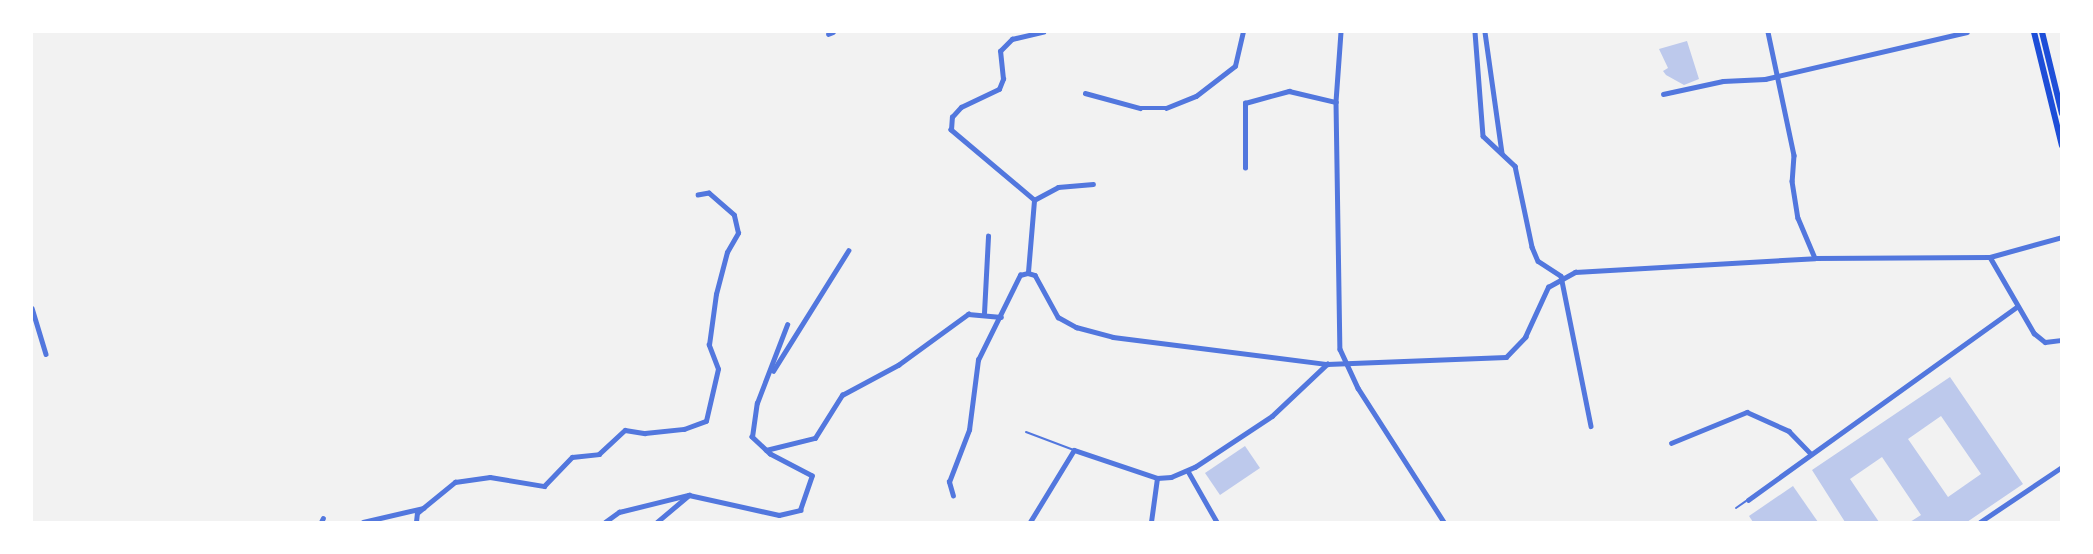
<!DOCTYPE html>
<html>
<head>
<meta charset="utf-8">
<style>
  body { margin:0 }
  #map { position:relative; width:2093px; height:554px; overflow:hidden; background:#f2f2f2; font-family:"Zilla Slab",serif }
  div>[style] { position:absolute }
  .building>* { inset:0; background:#bdc9ec }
  .service>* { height:2px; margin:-1px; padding:0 1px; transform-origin:1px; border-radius:1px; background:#5277de }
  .minor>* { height:4.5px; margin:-2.25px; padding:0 2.25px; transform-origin:2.25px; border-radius:2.25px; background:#5277de }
  .primary>* { height:6px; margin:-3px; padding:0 3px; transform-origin:3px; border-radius:3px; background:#1d4ed8 }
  span { translate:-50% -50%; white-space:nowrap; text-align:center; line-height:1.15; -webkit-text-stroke:5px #fff; paint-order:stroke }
  .frame { position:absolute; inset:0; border:33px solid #fff; pointer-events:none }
</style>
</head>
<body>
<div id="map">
  <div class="building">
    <i style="clip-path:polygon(1687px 41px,1699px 79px,1684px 85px,1666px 75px,1663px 71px,1668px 68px,1659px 49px)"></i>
    <i style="clip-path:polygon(evenodd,1950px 377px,2023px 484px,1967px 522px,1910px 522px,1921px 515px,1882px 457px,1850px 479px,1879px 522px,1845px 522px,1812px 470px,1950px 377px,1941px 416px,1981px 474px,1948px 497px,1908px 439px,1941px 416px)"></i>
    <i style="clip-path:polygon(1245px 446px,1260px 468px,1220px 495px,1205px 473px)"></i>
    <i style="clip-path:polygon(1793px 486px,1818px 522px,1753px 522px,1749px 516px)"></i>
  </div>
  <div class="service">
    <i style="left:1026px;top:432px;width:51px;rotate:20.6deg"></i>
    <i style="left:1736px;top:508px;width:12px;rotate:-35deg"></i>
  </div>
  <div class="minor">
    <i style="left:1341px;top:32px;width:70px;rotate:94.1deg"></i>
    <i style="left:1336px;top:102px;width:247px;rotate:89.1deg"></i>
    <i style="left:1340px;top:349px;width:43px;rotate:65.2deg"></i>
    <i style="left:1358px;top:388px;width:159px;rotate:57.3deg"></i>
    <i style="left:1475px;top:32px;width:104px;rotate:85.6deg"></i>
    <i style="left:1483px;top:136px;width:44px;rotate:43.2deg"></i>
    <i style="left:1515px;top:166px;width:83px;rotate:78.1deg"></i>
    <i style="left:1532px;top:247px;width:15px;rotate:67deg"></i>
    <i style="left:1538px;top:261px;width:27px;rotate:33deg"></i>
    <i style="left:1561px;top:276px;width:153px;rotate:78.7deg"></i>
    <i style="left:1485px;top:32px;width:122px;rotate:82deg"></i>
    <i style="left:1768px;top:32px;width:126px;rotate:78.1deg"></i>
    <i style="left:1794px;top:155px;width:26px;rotate:94deg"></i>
    <i style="left:1792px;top:181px;width:37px;rotate:81deg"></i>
    <i style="left:1798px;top:218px;width:43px;rotate:67deg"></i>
    <i style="left:828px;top:34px;width:5px;rotate:-22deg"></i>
    <i style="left:1085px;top:93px;width:57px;rotate:15.3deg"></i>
    <i style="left:1140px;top:108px;width:26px"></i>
    <i style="left:1166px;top:108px;width:32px;rotate:-22deg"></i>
    <i style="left:1196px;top:96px;width:49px;rotate:-37.6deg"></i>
    <i style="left:1235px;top:66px;width:35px;rotate:-77deg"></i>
    <i style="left:1663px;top:94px;width:61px;rotate:-12.2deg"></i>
    <i style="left:1723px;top:81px;width:42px;rotate:-2.7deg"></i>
    <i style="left:1765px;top:79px;width:207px;rotate:-13.1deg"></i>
    <i style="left:1245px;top:168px;width:65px;rotate:-90deg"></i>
    <i style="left:1245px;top:103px;width:46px;rotate:-15.3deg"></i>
    <i style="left:1289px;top:91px;width:48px;rotate:13.2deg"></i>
    <i style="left:1034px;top:200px;width:109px;rotate:-139.9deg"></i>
    <i style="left:951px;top:130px;width:13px;rotate:-86deg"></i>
    <i style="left:952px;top:117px;width:13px;rotate:-48deg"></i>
    <i style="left:961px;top:107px;width:42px;rotate:-25.3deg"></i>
    <i style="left:999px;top:89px;width:11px;rotate:-68deg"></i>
    <i style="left:1003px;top:79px;width:28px;rotate:-96deg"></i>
    <i style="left:1000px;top:51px;width:17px;rotate:-45deg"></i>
    <i style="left:1012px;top:39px;width:32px;rotate:-13deg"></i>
    <i style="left:1034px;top:200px;width:27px;rotate:-28deg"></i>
    <i style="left:1058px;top:187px;width:35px;rotate:-5deg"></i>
    <i style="left:1990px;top:257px;width:88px;rotate:59.9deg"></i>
    <i style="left:2034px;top:333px;width:14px;rotate:39deg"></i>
    <i style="left:2045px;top:342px;width:17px;rotate:-7deg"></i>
    <i style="left:1028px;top:272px;width:72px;rotate:-85.2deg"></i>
    <i style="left:1028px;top:273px;width:7px;rotate:16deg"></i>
    <i style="left:1035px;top:275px;width:48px;rotate:61.3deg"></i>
    <i style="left:1058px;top:317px;width:21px;rotate:29deg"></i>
    <i style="left:1076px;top:327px;width:38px;rotate:15deg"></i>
    <i style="left:1113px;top:337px;width:216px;rotate:7.2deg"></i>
    <i style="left:1327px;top:364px;width:179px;rotate:-2.2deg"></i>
    <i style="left:1506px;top:357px;width:28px;rotate:-46deg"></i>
    <i style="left:1525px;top:337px;width:55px;rotate:-65.3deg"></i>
    <i style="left:1548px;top:287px;width:31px;rotate:-29deg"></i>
    <i style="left:1575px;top:272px;width:240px;rotate:-3.3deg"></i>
    <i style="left:1815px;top:258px;width:175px;rotate:-0.3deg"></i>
    <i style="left:1990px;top:257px;width:75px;rotate:-15.5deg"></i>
    <i style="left:32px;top:308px;width:48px;rotate:73.1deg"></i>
    <i style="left:984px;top:313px;width:77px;rotate:-87deg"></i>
    <i style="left:773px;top:371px;width:142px;rotate:-58deg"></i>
    <i style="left:1671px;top:443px;width:82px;rotate:-22.2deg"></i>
    <i style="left:1747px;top:412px;width:46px;rotate:24.3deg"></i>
    <i style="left:1789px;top:431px;width:30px;rotate:46deg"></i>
    <i style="left:766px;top:450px;width:50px;rotate:-13.8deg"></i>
    <i style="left:815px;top:438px;width:51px;rotate:-57.9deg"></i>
    <i style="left:842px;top:395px;width:64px;rotate:-28.2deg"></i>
    <i style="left:898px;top:365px;width:87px;rotate:-36.1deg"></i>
    <i style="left:968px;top:314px;width:33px;rotate:5deg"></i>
    <i style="left:1188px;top:471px;width:59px;rotate:60.4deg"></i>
    <i style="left:953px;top:496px;width:15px;rotate:-106deg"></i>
    <i style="left:949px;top:482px;width:56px;rotate:-69deg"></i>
    <i style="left:969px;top:430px;width:71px;rotate:-82.7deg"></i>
    <i style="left:978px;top:360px;width:95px;rotate:-63.7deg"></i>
    <i style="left:1020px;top:275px;width:8px;rotate:-14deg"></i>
    <i style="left:1748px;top:500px;width:331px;rotate:-35.7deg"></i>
    <i style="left:321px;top:522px;width:4px;rotate:-63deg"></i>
    <i style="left:363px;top:522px;width:62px;rotate:-13.1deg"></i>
    <i style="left:416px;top:522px;width:9px;rotate:-84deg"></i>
    <i style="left:417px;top:513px;width:49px;rotate:-39.2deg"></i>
    <i style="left:455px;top:482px;width:35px;rotate:-8deg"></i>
    <i style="left:490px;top:477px;width:55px;rotate:9.5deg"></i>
    <i style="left:544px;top:486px;width:40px;rotate:-46deg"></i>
    <i style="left:572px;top:457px;width:27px;rotate:-6deg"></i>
    <i style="left:599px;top:454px;width:35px;rotate:-43deg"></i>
    <i style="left:625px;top:430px;width:20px;rotate:9deg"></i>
    <i style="left:645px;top:433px;width:39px;rotate:-6deg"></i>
    <i style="left:684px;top:429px;width:23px;rotate:-20deg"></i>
    <i style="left:706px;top:421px;width:53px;rotate:-77deg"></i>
    <i style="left:718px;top:369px;width:26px;rotate:-111deg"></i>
    <i style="left:709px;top:345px;width:51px;rotate:-82.2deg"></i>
    <i style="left:716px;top:294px;width:43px;rotate:-75.3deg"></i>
    <i style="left:727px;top:252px;width:22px;rotate:-60deg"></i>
    <i style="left:738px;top:233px;width:18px;rotate:-103deg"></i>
    <i style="left:734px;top:215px;width:33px;rotate:-139deg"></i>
    <i style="left:709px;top:193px;width:11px;rotate:170deg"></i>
    <i style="left:605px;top:522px;width:17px;rotate:-36deg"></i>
    <i style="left:619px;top:512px;width:71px;rotate:-13.8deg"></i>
    <i style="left:657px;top:522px;width:42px;rotate:-40.2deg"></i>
    <i style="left:689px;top:495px;width:92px;rotate:12.5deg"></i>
    <i style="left:779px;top:515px;width:22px;rotate:-13deg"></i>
    <i style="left:800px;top:510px;width:36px;rotate:-71deg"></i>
    <i style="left:812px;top:476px;width:47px;rotate:-152.4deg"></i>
    <i style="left:770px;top:454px;width:25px;rotate:-137deg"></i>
    <i style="left:752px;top:437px;width:34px;rotate:-82deg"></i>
    <i style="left:757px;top:403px;width:84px;rotate:-69deg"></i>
    <i style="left:1030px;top:522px;width:84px;rotate:-58.6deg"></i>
    <i style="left:1074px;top:450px;width:88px;rotate:18.6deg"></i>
    <i style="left:1157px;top:478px;width:14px;rotate:-4deg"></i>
    <i style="left:1171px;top:477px;width:26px;rotate:-23deg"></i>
    <i style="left:1195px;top:467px;width:92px;rotate:-33.5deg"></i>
    <i style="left:1272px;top:416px;width:76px;rotate:-43.4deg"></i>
    <i style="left:1151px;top:522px;width:44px;rotate:-82.2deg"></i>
    <i style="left:1980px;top:522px;width:99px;rotate:-33.9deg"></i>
  </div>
  <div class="primary">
    <i style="left:2034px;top:32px;width:117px;rotate:76.2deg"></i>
    <i style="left:2042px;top:32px;width:84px;rotate:76.3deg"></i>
  </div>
  <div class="frame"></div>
</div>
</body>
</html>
